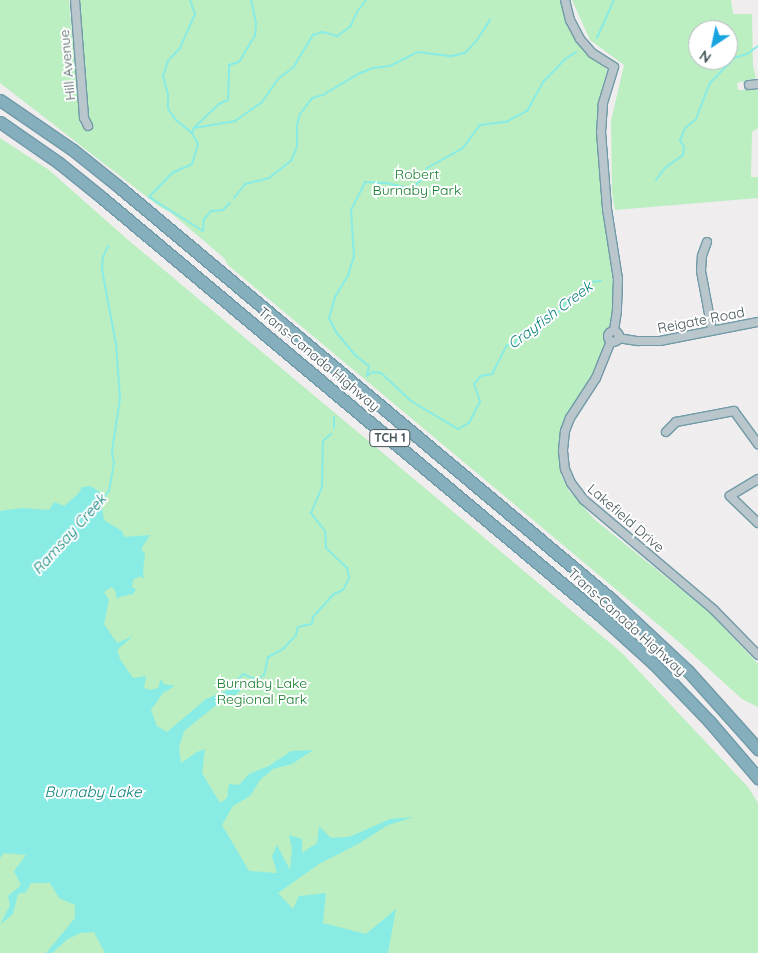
<!DOCTYPE html>
<html>
<head>
<meta charset="utf-8">
<style>
  body { margin:0 }
  #map { position:relative; width:758px; height:953px; overflow:hidden; background:#f0edee; font-family:Quicksand,sans-serif }
  div>[style] { position:absolute }
  .green>* { inset:0; background:#bbeec1 }
  .water>* { inset:0; background:#88ece5 }
  .stream>* { height:2px; margin:-1px; padding:0 1px; transform-origin:1px; border-radius:1px; background:#88ece5 }
  .roads { filter:drop-shadow(1px 0 #709aa8) drop-shadow(-1px 0 #709aa8) drop-shadow(0 1px #709aa8) drop-shadow(0 -1px #709aa8) }
  .minor>* { height:8px; margin:-4px; padding:0 4px; transform-origin:4px; border-radius:4px; background:#b9c6cb }
  .minor>.ring { margin:-4px; padding:0; box-sizing:content-box; background:none; border:8px solid #b9c6cb; border-radius:50% }
  .highway>* { height:11px; margin:-5.5px; padding:0 5.5px; transform-origin:5.5px; border-radius:5.5px; background:#85afbd }
  span { translate:-50% -50%; white-space:nowrap; text-align:center; line-height:1.15; -webkit-text-stroke:4px #fff; paint-order:stroke }
  .shield-label span { padding:1px 4px; background:#fff; border:1px solid; border-radius:4px; -webkit-text-stroke-width:0 }
  .shield-label { font-size:12px; color:#46565b; font-weight:700 }
  .street-label { font-size:14px; color:#46565b }
  .park-label { font-size:14px; color:#167c2d }
  .water-label { font-size:15px; color:#0d827a; font-style:italic }
  .north { position:absolute; left:688px; top:20px; width:50px; height:50px; box-sizing:border-box; background:#fff; border:1px solid #b5bbbd; border-radius:50%; rotate:214deg; font-size:14px; font-weight:700; line-height:20px; text-align:center; color:#46565b }
  .north::after { content:''; display:block; margin:auto; width:18px; height:22px; background:#18a5df; clip-path:polygon(50% 0,100% 100%,50% 72%,0 100%) }
</style>
</head>
<body>
<div id="map">
  <div class="green">
    <i style="clip-path:polygon(0 0,69px 0,80px 124px,88px 132px,77px 0,562px 0,565px 17px,576px 41px,607px 70px,599px 107px,597px 146px,614px 294px,612px 318px,605px 336px,606px 345px,596px 371px,562px 431px,558px 452px,563px 473px,561px 475px,569px 491px,594px 519px,709px 612px,758px 664px,758px 707px,742px 699px,679px 642px,228px 265px,224px 258px,171px 213px,160px 207px,0 83px)"></i>
    <i style="clip-path:polygon(evenodd,572px 0,731px 0,733px 14px,752px 14px,753px 66px,756px 78px,737px 83px,738px 90px,758px 90px,758px 128px,752px 132px,751px 177px,758px 177px,758px 198px,615px 210px,612px 193px,611px 121px,624px 65px,590px 40px,572px 0,698px 30px,728px 30px,728px 60px,698px 60px,698px 30px)"></i>
    <i style="clip-path:polygon(0 138px,49px 170px,127px 239px,622px 653px,748px 787px,758px 803px,758px 953px,0 953px)"></i>
  </div>
  <div class="water">
    <i style="clip-path:polygon(90px 486px,100px 492px,104px 520px,122px 531px,124px 537px,150px 535px,141px 549px,145px 553px,143px 572px,144px 579px,140px 576px,133px 580px,132px 587px,136px 589px,133px 594px,116px 598px,116px 592px,112px 587px,104px 592px,109px 600px,104px 624px,117px 643px,133px 636px,117px 650px,120px 659px,133px 678px,146px 676px,144px 688px,150px 690px,158px 688px,161px 679px,164px 684px,175px 686px,163px 693px,151px 710px,157px 726px,167px 732px,206px 699px,230px 689px,235px 683px,245px 685px,236px 695px,229px 695px,184px 731px,179px 747px,181px 763px,197px 752px,205px 749px,202px 773px,220px 803px,227px 798px,229px 784px,239px 785px,249px 774px,269px 766px,291px 751px,313px 750px,292px 764px,273px 769px,260px 780px,250px 796px,233px 806px,222px 825px,249px 871px,277px 873px,272px 856px,277px 845px,290px 870px,292px 849px,289px 835px,302px 839px,302px 853px,317px 843px,319px 826px,331px 838px,349px 837px,390px 819px,414px 817px,388px 825px,358px 844px,319px 864px,278px 893px,293px 909px,299px 896px,326px 893px,323px 923px,366px 934px,396px 909px,388px 953px,105px 953px,94px 932px,81px 933px,68px 939px,52px 953px,46px 953px,75px 918px,75px 905px,59px 898px,50px 883px,31px 883px,26px 892px,18px 894px,13px 914px,0 925px,10px 905px,8px 896px,21px 885px,14px 871px,26px 855px,4px 853px,0 858px,0 511px,22px 508px,49px 510px,54px 502px,64px 506px,78px 494px,82px 487px)"></i>
  </div>
  <div class="stream">
    <i style="left:190px;top:0;width:15px;rotate:70deg"></i>
    <i style="left:195px;top:14px;width:37px;rotate:114deg"></i>
    <i style="left:180px;top:48px;width:18px;rotate:133deg"></i>
    <i style="left:168px;top:61px;width:16px;rotate:108deg"></i>
    <i style="left:163px;top:76px;width:20px;rotate:75deg"></i>
    <i style="left:168px;top:95px;width:14px;rotate:90deg"></i>
    <i style="left:168px;top:109px;width:14px;rotate:54deg"></i>
    <i style="left:176px;top:120px;width:21px;rotate:39deg"></i>
    <i style="left:597px;top:38px;width:42px;rotate:-65.9deg"></i>
    <i style="left:194px;top:128px;width:42px;rotate:-9.7deg"></i>
    <i style="left:235px;top:121px;width:33px;rotate:-35deg"></i>
    <i style="left:262px;top:102px;width:29px;rotate:-55deg"></i>
    <i style="left:279px;top:78px;width:17px;rotate:-36deg"></i>
    <i style="left:293px;top:68px;width:39px;rotate:-59deg"></i>
    <i style="left:313px;top:35px;width:10px;rotate:-17deg"></i>
    <i style="left:323px;top:32px;width:15px;rotate:16deg"></i>
    <i style="left:337px;top:36px;width:16px;rotate:-35deg"></i>
    <i style="left:350px;top:27px;width:17px;rotate:-65deg"></i>
    <i style="left:357px;top:12px;width:15px;rotate:-53deg"></i>
    <i style="left:656px;top:180px;width:15px;rotate:-53deg"></i>
    <i style="left:665px;top:168px;width:22px;rotate:-36deg"></i>
    <i style="left:683px;top:155px;width:8px;rotate:-83deg"></i>
    <i style="left:684px;top:147px;width:8px;rotate:-120deg"></i>
    <i style="left:680px;top:140px;width:13px;rotate:-67deg"></i>
    <i style="left:685px;top:128px;width:14px;rotate:-39deg"></i>
    <i style="left:696px;top:119px;width:39px;rotate:-69deg"></i>
    <i style="left:710px;top:83px;width:35px;rotate:-46deg"></i>
    <i style="left:734px;top:58px;width:14px;rotate:-17deg"></i>
    <i style="left:747px;top:54px;width:14px;rotate:-36deg"></i>
    <i style="left:234px;top:198px;width:18px;rotate:-52deg"></i>
    <i style="left:245px;top:184px;width:25px;rotate:-14deg"></i>
    <i style="left:269px;top:178px;width:28px;rotate:-38deg"></i>
    <i style="left:291px;top:161px;width:15px;rotate:-67deg"></i>
    <i style="left:297px;top:147px;width:22px;rotate:-90deg"></i>
    <i style="left:297px;top:125px;width:11px;rotate:-75deg"></i>
    <i style="left:300px;top:114px;width:20px;rotate:-53deg"></i>
    <i style="left:312px;top:98px;width:11px;rotate:-15deg"></i>
    <i style="left:323px;top:95px;width:41px;rotate:-31deg"></i>
    <i style="left:358px;top:74px;width:16px;rotate:-22deg"></i>
    <i style="left:373px;top:68px;width:17px;rotate:-7deg"></i>
    <i style="left:390px;top:66px;width:30px;rotate:-27deg"></i>
    <i style="left:417px;top:52px;width:35px;rotate:7deg"></i>
    <i style="left:452px;top:56px;width:13px;rotate:-13deg"></i>
    <i style="left:465px;top:53px;width:18px;rotate:-47deg"></i>
    <i style="left:477px;top:40px;width:24px;rotate:-57deg"></i>
    <i style="left:230px;top:203px;width:10px;rotate:135deg"></i>
    <i style="left:223px;top:210px;width:12px;rotate:175deg"></i>
    <i style="left:211px;top:211px;width:11px;rotate:131deg"></i>
    <i style="left:204px;top:219px;width:12px;rotate:95deg"></i>
    <i style="left:203px;top:231px;width:64px;rotate:-147.8deg"></i>
    <i style="left:149px;top:197px;width:33px;rotate:-46deg"></i>
    <i style="left:172px;top:173px;width:22px;rotate:-24deg"></i>
    <i style="left:192px;top:164px;width:21px;rotate:-73deg"></i>
    <i style="left:198px;top:144px;width:13px;rotate:-119deg"></i>
    <i style="left:192px;top:133px;width:5px;rotate:-68deg"></i>
    <i style="left:194px;top:128px;width:35px;rotate:-44deg"></i>
    <i style="left:219px;top:104px;width:10px;rotate:-24deg"></i>
    <i style="left:228px;top:100px;width:35px;rotate:-88deg"></i>
    <i style="left:229px;top:65px;width:10px;rotate:-17deg"></i>
    <i style="left:239px;top:62px;width:31px;rotate:-59deg"></i>
    <i style="left:255px;top:35px;width:12px;rotate:-85deg"></i>
    <i style="left:256px;top:23px;width:24px;rotate:-102deg"></i>
    <i style="left:368px;top:375px;width:6px;rotate:-31deg"></i>
    <i style="left:373px;top:372px;width:8px;rotate:7deg"></i>
    <i style="left:381px;top:373px;width:41px;rotate:43deg"></i>
    <i style="left:411px;top:401px;width:55px;rotate:30.8deg"></i>
    <i style="left:458px;top:429px;width:13px;rotate:-29deg"></i>
    <i style="left:469px;top:423px;width:25px;rotate:-63deg"></i>
    <i style="left:480px;top:401px;width:18px;rotate:-109deg"></i>
    <i style="left:474px;top:384px;width:11px;rotate:-49deg"></i>
    <i style="left:481px;top:376px;width:11px;rotate:-10deg"></i>
    <i style="left:492px;top:374px;width:31px;rotate:-63deg"></i>
    <i style="left:506px;top:346px;width:9px;rotate:-18deg"></i>
    <i style="left:515px;top:343px;width:13px;rotate:-58deg"></i>
    <i style="left:522px;top:332px;width:13px;rotate:-13deg"></i>
    <i style="left:535px;top:329px;width:31px;rotate:-36deg"></i>
    <i style="left:560px;top:311px;width:12px;rotate:-55deg"></i>
    <i style="left:567px;top:301px;width:14px;rotate:-25deg"></i>
    <i style="left:580px;top:295px;width:17px;rotate:-50deg"></i>
    <i style="left:591px;top:282px;width:10px;rotate:-6deg"></i>
    <i style="left:367px;top:376px;width:10px;rotate:-79deg"></i>
    <i style="left:369px;top:366px;width:16px;rotate:-142deg"></i>
    <i style="left:356px;top:356px;width:31px;rotate:-130deg"></i>
    <i style="left:336px;top:332px;width:16px;rotate:-117deg"></i>
    <i style="left:329px;top:318px;width:22px;rotate:-74deg"></i>
    <i style="left:335px;top:297px;width:26px;rotate:-59deg"></i>
    <i style="left:348px;top:275px;width:19px;rotate:-72deg"></i>
    <i style="left:354px;top:257px;width:47px;rotate:-93.7deg"></i>
    <i style="left:351px;top:210px;width:31px;rotate:-63deg"></i>
    <i style="left:365px;top:182px;width:22px;rotate:3deg"></i>
    <i style="left:387px;top:183px;width:25px;rotate:14deg"></i>
    <i style="left:411px;top:189px;width:15px;rotate:-42deg"></i>
    <i style="left:422px;top:179px;width:12px;rotate:-66deg"></i>
    <i style="left:427px;top:168px;width:41px;rotate:-29.1deg"></i>
    <i style="left:463px;top:148px;width:29px;rotate:-54deg"></i>
    <i style="left:480px;top:125px;width:26px;rotate:-7deg"></i>
    <i style="left:506px;top:122px;width:24px;rotate:-28deg"></i>
    <i style="left:527px;top:111px;width:33px;rotate:-61deg"></i>
    <i style="left:543px;top:82px;width:32px;rotate:-46deg"></i>
    <i style="left:565px;top:59px;width:13px;rotate:-32deg"></i>
    <i style="left:334px;top:428px;width:11px;rotate:-90deg"></i>
    <i style="left:101px;top:500px;width:12px;rotate:-48deg"></i>
    <i style="left:109px;top:491px;width:27px;rotate:-80deg"></i>
    <i style="left:114px;top:464px;width:13px;rotate:-99deg"></i>
    <i style="left:112px;top:451px;width:54px;rotate:-81.4deg"></i>
    <i style="left:120px;top:398px;width:54px;rotate:-94.2deg"></i>
    <i style="left:116px;top:344px;width:75px;rotate:-100.7deg"></i>
    <i style="left:102px;top:270px;width:13px;rotate:-86deg"></i>
    <i style="left:103px;top:257px;width:12px;rotate:-66deg"></i>
    <i style="left:235px;top:683px;width:12px;rotate:-48deg"></i>
    <i style="left:243px;top:674px;width:15px;rotate:23deg"></i>
    <i style="left:257px;top:680px;width:9px;rotate:-36deg"></i>
    <i style="left:264px;top:675px;width:18px;rotate:-77deg"></i>
    <i style="left:268px;top:657px;width:17px;rotate:-28deg"></i>
    <i style="left:283px;top:649px;width:19px;rotate:-47deg"></i>
    <i style="left:296px;top:635px;width:8px;rotate:-76deg"></i>
    <i style="left:298px;top:627px;width:14px;rotate:-12deg"></i>
    <i style="left:312px;top:624px;width:7px;rotate:-82deg"></i>
    <i style="left:313px;top:617px;width:31px;rotate:-48deg"></i>
    <i style="left:334px;top:594px;width:10px;rotate:-24deg"></i>
    <i style="left:343px;top:590px;width:13px;rotate:-63deg"></i>
    <i style="left:349px;top:578px;width:10px;rotate:-101deg"></i>
    <i style="left:347px;top:568px;width:29px;rotate:-136deg"></i>
    <i style="left:326px;top:548px;width:17px;rotate:-93deg"></i>
    <i style="left:325px;top:531px;width:23px;rotate:-128deg"></i>
    <i style="left:311px;top:513px;width:28px;rotate:-67deg"></i>
    <i style="left:322px;top:487px;width:46px;rotate:-88.8deg"></i>
    <i style="left:323px;top:441px;width:11px;rotate:-41deg"></i>
  </div>
  <div class="roads">
    <div class="minor">
      <i style="left:75px;top:0;width:118px;rotate:85.6deg"></i>
      <i style="left:84px;top:118px;width:9px;rotate:63deg"></i>
      <i style="left:565px;top:0;width:21px;rotate:76deg"></i>
      <i style="left:570px;top:20px;width:21px;rotate:62deg"></i>
      <i style="left:580px;top:39px;width:18px;rotate:49deg"></i>
      <i style="left:592px;top:53px;width:26px;rotate:32deg"></i>
      <i style="left:614px;top:67px;width:39px;rotate:107deg"></i>
      <i style="left:603px;top:104px;width:28px;rotate:94deg"></i>
      <i style="left:601px;top:132px;width:77px;rotate:85.5deg"></i>
      <i style="left:607px;top:209px;width:71px;rotate:81.1deg"></i>
      <i style="left:618px;top:279px;width:32px;rotate:92deg"></i>
      <i style="left:617px;top:311px;width:19px;rotate:99deg"></i>
      <i style="left:749px;top:85px;width:9px;rotate:-6deg"></i>
      <i style="left:707px;top:242px;width:15px;rotate:110deg"></i>
      <i style="left:702px;top:256px;width:15px;rotate:94deg"></i>
      <i style="left:701px;top:271px;width:60px;rotate:79.4deg"></i>
      <i class="ring" style="left:607.5px;top:330.5px;width:3px;height:3px"></i>
      <i style="left:618px;top:338px;width:20px;rotate:9deg"></i>
      <i style="left:638px;top:341px;width:22px"></i>
      <i style="left:660px;top:341px;width:100px;rotate:-11deg"></i>
      <i style="left:611px;top:341px;width:40px;rotate:112deg"></i>
      <i style="left:596px;top:378px;width:48px;rotate:123deg"></i>
      <i style="left:570px;top:418px;width:14px;rotate:111deg"></i>
      <i style="left:565px;top:431px;width:20px;rotate:96deg"></i>
      <i style="left:563px;top:451px;width:18px;rotate:84deg"></i>
      <i style="left:565px;top:469px;width:15px;rotate:67deg"></i>
      <i style="left:571px;top:483px;width:21px;rotate:53deg"></i>
      <i style="left:584px;top:500px;width:170px;rotate:40.2deg"></i>
      <i style="left:714px;top:610px;width:63px;rotate:45.6deg"></i>
      <i style="left:666px;top:432px;width:14px;rotate:-45deg"></i>
      <i style="left:676px;top:422px;width:59px;rotate:-10.7deg"></i>
      <i style="left:734px;top:411px;width:41px;rotate:54deg"></i>
      <i style="left:758px;top:479px;width:33px;rotate:149deg"></i>
      <i style="left:730px;top:496px;width:39px;rotate:44deg"></i>
    </div>
    <div class="highway">
      <i style="left:0;top:100px;width:88px;rotate:34.4deg"></i>
      <i style="left:73px;top:150px;width:58px;rotate:38.7deg"></i>
      <i style="left:118px;top:186px;width:643px;rotate:39.95deg"></i>
      <i style="left:611px;top:599px;width:105px;rotate:43.1deg"></i>
      <i style="left:688px;top:671px;width:105px;rotate:48.1deg"></i>
      <i style="left:0;top:122px;width:72px;rotate:34.8deg"></i>
      <i style="left:59px;top:163px;width:53px;rotate:38.8deg"></i>
      <i style="left:100px;top:196px;width:655px;rotate:39.98deg"></i>
      <i style="left:602px;top:617px;width:70px;rotate:42.1deg"></i>
      <i style="left:654px;top:664px;width:81px;rotate:46deg"></i>
      <i style="left:710px;top:722px;width:74px;rotate:49.4deg"></i>
    </div>
  </div>
  <div class="shield-label">
    <span style="left:390px;top:438px">TCH 1</span>
  </div>
  <div class="street-label">
    <span style="left:67px;top:65px;rotate:-95deg">Hill Avenue</span>
    <span style="left:701px;top:320px;rotate:-11deg">Reigate Road</span>
    <span style="left:319px;top:359px;rotate:40deg">Trans-Canada Highway</span>
    <span style="left:626px;top:518px;rotate:41deg">Lakefield Drive</span>
    <span style="left:627px;top:622px;rotate:42deg">Trans-Canada Highway</span>
  </div>
  <div class="park-label">
    <span style="left:417px;top:182px">Robert<br>Burnaby Park</span>
    <span style="left:262px;top:691px">Burnaby Lake<br>Regional Park</span>
  </div>
  <div class="water-label">
    <span style="left:550px;top:315px;rotate:-37deg">Crayfish Creek</span>
    <span style="left:69px;top:534px;rotate:-48deg">Ramsay Creek</span>
    <span style="left:93px;top:792px">Burnaby Lake</span>
  </div>
  <div class="north">N</div>
</div>
</body>
</html>
